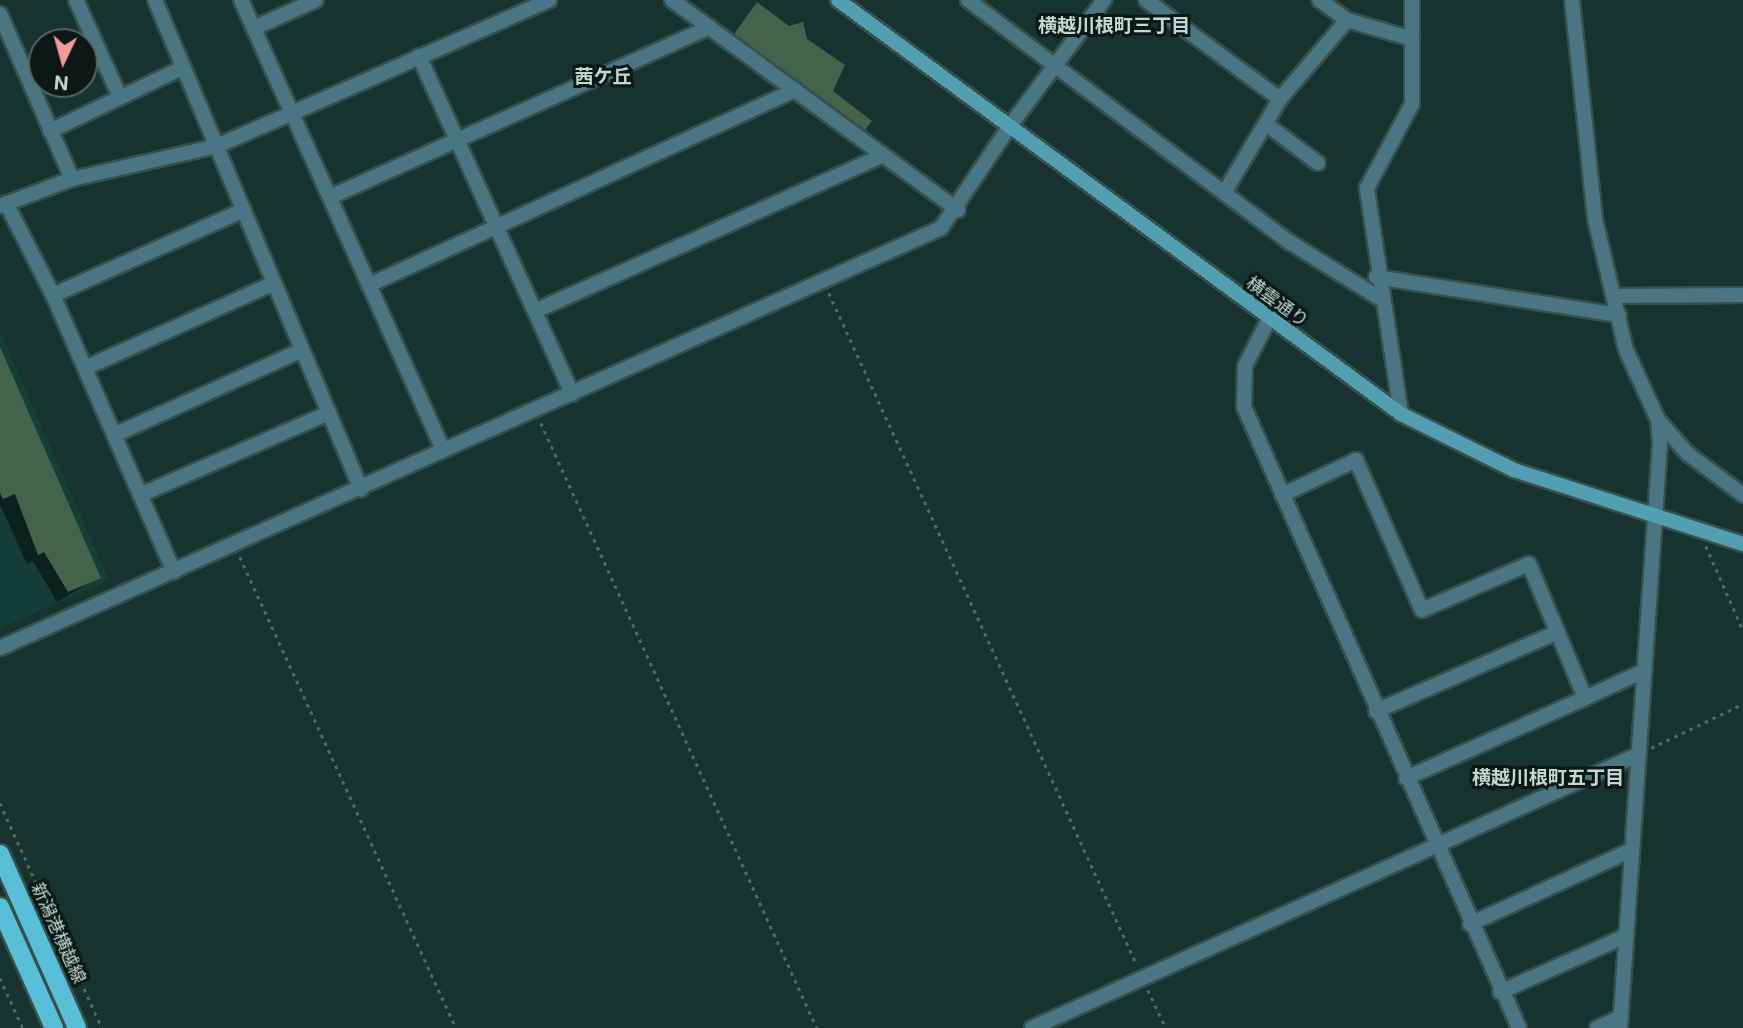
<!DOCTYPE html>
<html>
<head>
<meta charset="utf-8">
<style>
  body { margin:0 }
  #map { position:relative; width:1743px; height:1028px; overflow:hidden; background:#16332f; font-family:Inter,"Noto Sans JP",sans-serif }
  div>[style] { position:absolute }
  .built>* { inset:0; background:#163e39 }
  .shadow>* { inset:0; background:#0007 }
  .building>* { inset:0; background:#43644a }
  .path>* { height:2.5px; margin-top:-1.25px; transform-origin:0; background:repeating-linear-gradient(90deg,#506966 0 3.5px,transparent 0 8.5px) }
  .roads { filter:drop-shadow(2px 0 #36504d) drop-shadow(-2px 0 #36504d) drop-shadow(0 2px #36504d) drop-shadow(0 -2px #36504d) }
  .minor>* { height:14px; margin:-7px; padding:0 7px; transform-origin:7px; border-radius:7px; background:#497682 }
  .tertiary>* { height:14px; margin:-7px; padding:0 7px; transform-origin:7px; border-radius:7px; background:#497682 }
  .secondary>* { height:14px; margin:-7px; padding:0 7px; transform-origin:7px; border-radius:7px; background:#539fb2 }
  .primary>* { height:18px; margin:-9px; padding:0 9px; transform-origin:9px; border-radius:9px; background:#59bfd8 }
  span { translate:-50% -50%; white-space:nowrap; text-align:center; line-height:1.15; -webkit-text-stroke:6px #0c1816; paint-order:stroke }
  .street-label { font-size:18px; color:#c5d6d3 }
  .neighbourhood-label { font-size:19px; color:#c5d6d3; font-weight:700 }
  .north { position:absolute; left:28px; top:28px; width:70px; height:70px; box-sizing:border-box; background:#0c1816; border:2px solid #566462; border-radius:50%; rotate:185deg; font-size:19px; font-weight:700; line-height:28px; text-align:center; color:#c5d6d3 }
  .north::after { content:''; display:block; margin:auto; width:24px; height:32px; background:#f59b9e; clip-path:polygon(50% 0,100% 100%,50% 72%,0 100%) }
</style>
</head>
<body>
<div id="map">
  <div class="built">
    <i style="clip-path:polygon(0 331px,109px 580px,0 628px)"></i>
  </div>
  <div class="shadow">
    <i style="clip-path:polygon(758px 4px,805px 40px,831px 92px,864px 129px,853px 139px,725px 45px)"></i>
    <i style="clip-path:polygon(0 356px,99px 577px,57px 602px,33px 561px,27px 564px,0 505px)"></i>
  </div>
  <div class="building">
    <i style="clip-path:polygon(757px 2px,789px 26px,803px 22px,807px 39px,845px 65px,833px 91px,872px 121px,865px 130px,734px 34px)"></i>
    <i style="clip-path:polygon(0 347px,101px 578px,68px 592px,44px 552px,38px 555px,15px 494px,3px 499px,0 493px)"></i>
  </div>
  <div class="path">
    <i style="left:829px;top:293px;width:739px;rotate:65.38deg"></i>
    <i style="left:541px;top:423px;width:665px;rotate:65.48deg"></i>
    <i style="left:1706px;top:546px;width:92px;rotate:66.2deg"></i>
    <i style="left:240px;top:557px;width:518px;rotate:65.36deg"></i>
    <i style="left:1651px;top:748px;width:102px;rotate:-25.6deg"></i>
    <i style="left:0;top:803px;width:247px;rotate:65.6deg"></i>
    <i style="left:0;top:978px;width:55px;rotate:65.3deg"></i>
    <i style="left:1148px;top:990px;width:42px;rotate:64.7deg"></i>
  </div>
  <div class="roads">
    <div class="minor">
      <i style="left:76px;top:0;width:107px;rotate:65.6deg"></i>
      <i style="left:155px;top:0;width:531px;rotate:67.16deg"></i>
      <i style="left:241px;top:0;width:491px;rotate:65.8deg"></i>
      <i style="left:672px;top:0;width:355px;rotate:36.3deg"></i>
      <i style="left:968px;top:0;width:404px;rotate:37deg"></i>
      <i style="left:1291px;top:243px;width:104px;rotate:32deg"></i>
      <i style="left:1146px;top:0;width:167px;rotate:36.5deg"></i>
      <i style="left:1572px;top:0;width:220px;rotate:84deg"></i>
      <i style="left:1595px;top:219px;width:135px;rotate:76.7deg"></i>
      <i style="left:1626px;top:350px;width:77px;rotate:65.4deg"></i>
      <i style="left:1658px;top:420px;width:23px;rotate:85deg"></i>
      <i style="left:1660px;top:443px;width:586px;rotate:93.91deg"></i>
      <i style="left:0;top:14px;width:180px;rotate:66.4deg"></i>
      <i style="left:1347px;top:20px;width:68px;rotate:16.3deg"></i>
      <i style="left:254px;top:28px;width:68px;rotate:-24.3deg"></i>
      <i style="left:419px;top:56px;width:371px;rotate:65.6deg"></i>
      <i style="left:1266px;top:124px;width:65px;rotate:36.9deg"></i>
      <i style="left:50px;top:131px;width:148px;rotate:-25.5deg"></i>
      <i style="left:1224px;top:193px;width:109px;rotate:-59.2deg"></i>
      <i style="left:1280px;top:99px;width:104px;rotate:-49.7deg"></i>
      <i style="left:1347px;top:20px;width:34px;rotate:-144deg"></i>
      <i style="left:330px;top:197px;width:416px;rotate:-24.1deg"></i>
      <i style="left:6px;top:203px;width:103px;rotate:62.9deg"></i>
      <i style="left:53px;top:295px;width:302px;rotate:66.4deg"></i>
      <i style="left:0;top:206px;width:77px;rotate:-20.6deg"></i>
      <i style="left:72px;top:179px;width:149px;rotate:-12.8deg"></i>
      <i style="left:217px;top:146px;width:363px;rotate:-23.7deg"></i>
      <i style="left:1376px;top:277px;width:246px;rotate:8.9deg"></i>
      <i style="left:369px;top:285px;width:469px;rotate:-24.6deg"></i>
      <i style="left:53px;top:295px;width:209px;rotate:-24deg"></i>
      <i style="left:1615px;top:296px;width:128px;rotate:-0.4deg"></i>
      <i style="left:535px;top:311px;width:381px;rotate:-24.1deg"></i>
      <i style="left:85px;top:368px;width:207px;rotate:-24.2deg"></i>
      <i style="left:1401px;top:414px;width:229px;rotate:-98.6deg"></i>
      <i style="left:1367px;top:188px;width:95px;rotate:-61.8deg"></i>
      <i style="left:1412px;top:104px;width:104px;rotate:-90deg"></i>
      <i style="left:1658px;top:420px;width:45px;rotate:48.6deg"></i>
      <i style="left:1688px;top:454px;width:69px;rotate:36.7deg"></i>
      <i style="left:114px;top:435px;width:206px;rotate:-24.3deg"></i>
      <i style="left:140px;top:495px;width:206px;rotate:-23.5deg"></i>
      <i style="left:1282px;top:495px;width:82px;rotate:-25.3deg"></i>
      <i style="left:1356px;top:460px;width:164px;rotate:66.3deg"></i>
      <i style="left:1422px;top:610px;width:116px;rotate:-23.3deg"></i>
      <i style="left:1529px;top:564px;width:145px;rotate:67.3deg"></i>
      <i style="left:1585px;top:698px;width:196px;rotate:155.9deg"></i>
      <i style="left:0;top:648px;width:1030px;rotate:-24.05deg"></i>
      <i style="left:941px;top:228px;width:122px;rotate:-56deg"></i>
      <i style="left:1585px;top:698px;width:65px;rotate:-24.6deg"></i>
      <i style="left:1376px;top:711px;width:198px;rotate:-23.5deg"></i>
      <i style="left:1470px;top:924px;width:178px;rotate:-24.6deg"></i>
      <i style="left:1500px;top:992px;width:138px;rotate:-24deg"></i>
      <i style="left:1032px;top:1028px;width:666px;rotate:-24.29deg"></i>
      <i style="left:1597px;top:1028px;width:26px;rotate:-25deg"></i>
    </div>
    <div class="tertiary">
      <i style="left:1009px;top:127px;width:159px;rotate:-53.2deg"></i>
      <i style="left:1269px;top:319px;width:53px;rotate:117.1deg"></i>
      <i style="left:1245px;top:366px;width:41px;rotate:91.4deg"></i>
      <i style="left:1244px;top:407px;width:679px;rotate:66.11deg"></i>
    </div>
    <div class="secondary">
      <i style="left:838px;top:0;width:699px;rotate:36.33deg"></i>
      <i style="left:1401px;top:414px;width:126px;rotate:26.4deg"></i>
      <i style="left:1514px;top:470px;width:241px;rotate:17.9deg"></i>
    </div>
    <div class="primary">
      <i style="left:0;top:854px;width:190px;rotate:66.1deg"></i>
      <i style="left:0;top:907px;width:133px;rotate:65.9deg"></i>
    </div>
  </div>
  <div class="street-label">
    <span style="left:1277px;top:302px;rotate:36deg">横雲通り</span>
    <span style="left:58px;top:933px;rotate:66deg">新潟港横越線</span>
  </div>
  <div class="neighbourhood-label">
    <span style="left:1114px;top:26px">横越川根町三丁目</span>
    <span style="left:603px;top:77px">茜ケ丘</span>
    <span style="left:1548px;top:778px">横越川根町五丁目</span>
  </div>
  <div class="north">N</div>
</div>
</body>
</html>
